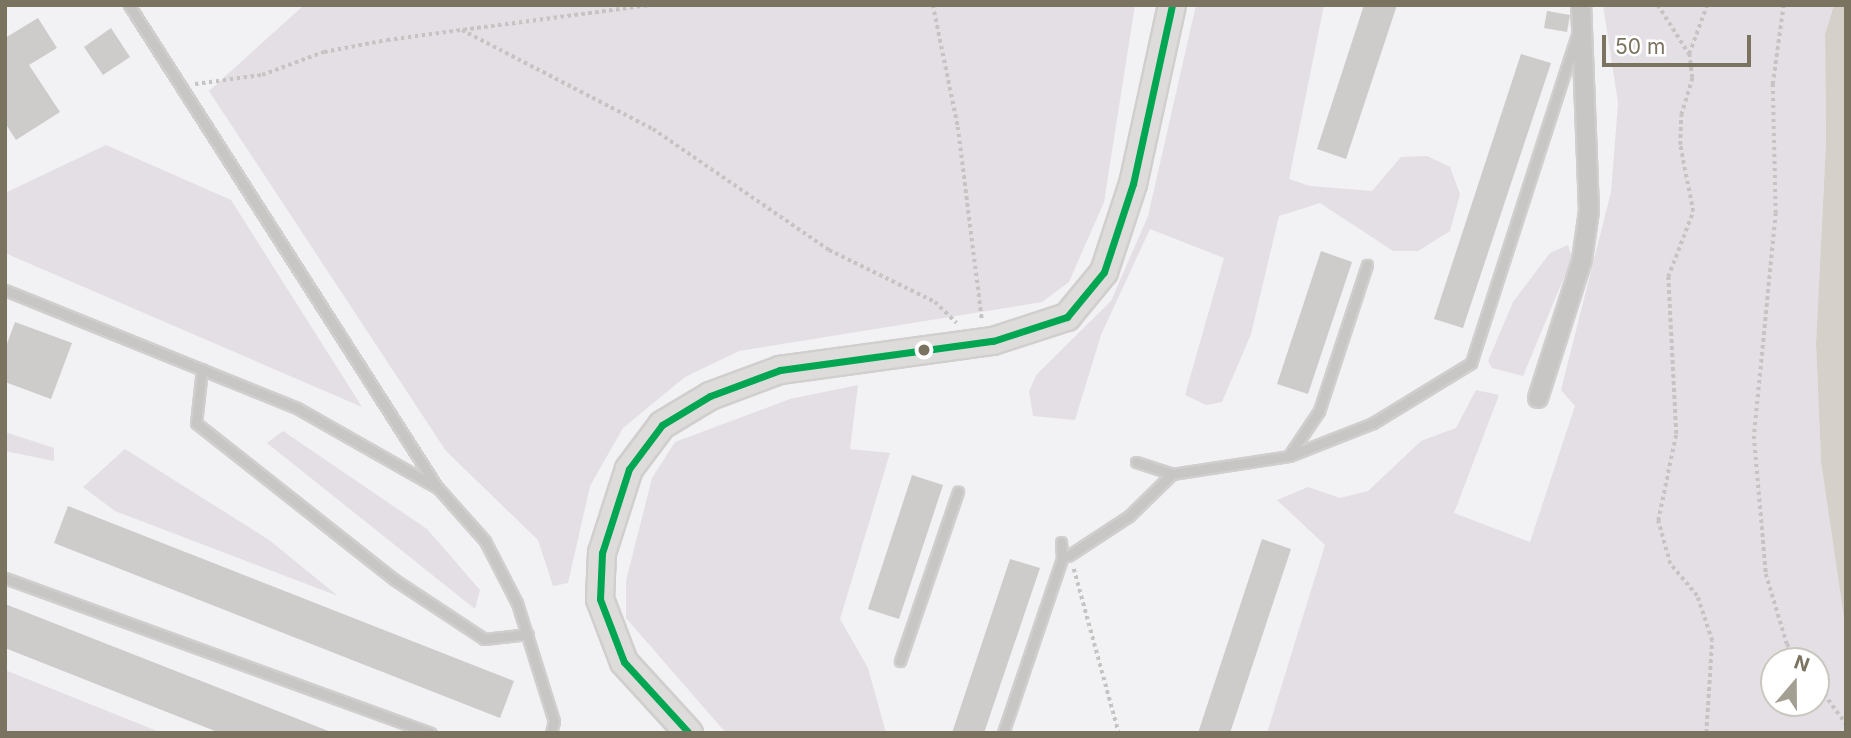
<!DOCTYPE html>
<html>
<head>
<meta charset="utf-8">
<style>
  body { margin:0 }
  #map { position:relative; width:1851px; height:738px; overflow:hidden; background:#f2f1f3; font-family:Inter,sans-serif }
  div>[style] { position:absolute }
  .green>* { inset:0; background:#e4dfe5 }
  .water>* { inset:0; background:#d5d0ca }
  .building>* { inset:0; background:#cdcccb }
  .path>* { height:3.5px; margin-top:-1.75px; transform-origin:0; background:repeating-linear-gradient(90deg,#c5c4c3 0 3.5px,transparent 0 7px) }
  .roads { filter:drop-shadow(2px 0 #d0cfce) drop-shadow(-2px 0 #d0cfce) drop-shadow(0 2px #d0cfce) drop-shadow(0 -2px #d0cfce) }
  .lane>* { height:9px; margin:-4.5px; padding:0 4.5px; transform-origin:4.5px; border-radius:4.5px; background:#c7c6c5 }
  .street>* { height:18px; margin:-9px; padding:0 9px; transform-origin:9px; border-radius:9px; background:#c7c6c5 }
  .secondary>* { height:26px; margin:-13px; padding:0 13px; transform-origin:13px; border-radius:13px; background:#dddcdb }
  .bus-1>* { height:7px; margin:-3.5px; padding:0 3.5px; transform-origin:3.5px; border-radius:3.5px; background:#00a651 }
  .dots>* { width:19px; height:19px; translate:-50% -50%; box-sizing:border-box; border:4px solid #fff; border-radius:50% }
  span { translate:-50% -50%; white-space:nowrap; text-align:center; line-height:1.15; -webkit-text-stroke:7px #fff; paint-order:stroke }
  .frame { position:absolute; inset:0; border:7px solid #7a735f; pointer-events:none }
  .north { position:absolute; left:1760px; top:647px; width:70px; height:70px; box-sizing:border-box; background:#fff; border:2px solid #cac7bf; border-radius:50%; rotate:20deg; font-size:19px; font-weight:700; line-height:28px; text-align:center; color:#7a735f }
  .north::after { content:''; display:block; margin:auto; width:24px; height:32px; background:#a49f93; clip-path:polygon(50% 0,100% 100%,50% 72%,0 100%) }
  .scale { position:absolute; left:1602px; top:35px; width:149px; height:32px; box-sizing:border-box; border:4px solid #7a735f; border-top:0; padding-left:9px; font-size:21px; line-height:24px; white-space:nowrap; color:#7a735f; -webkit-text-stroke:5px #fff; paint-order:stroke }
</style>
</head>
<body>
<div id="map">
  <div class="green">
    <i style="clip-path:polygon(304px 5px,1135px 5px,1104px 202px,1069px 282px,1042px 302px,739px 351px,685px 377px,623px 428px,590px 486px,568px 583px,553px 586px,538px 540px,446px 451px,209px 91px)"></i>
    <i style="clip-path:polygon(1196px 5px,1324px 5px,1289px 179px,1310px 186px,1372px 191px,1401px 157px,1427px 156px,1450px 167px,1460px 194px,1450px 231px,1418px 251px,1393px 251px,1320px 203px,1279px 216px,1251px 334px,1222px 402px,1206px 405px,1185px 395px,1224px 258px,1150px 229px,1101px 335px,1075px 420px,1033px 416px,1029px 391px,1037px 374px,1111px 301px,1148px 216px)"></i>
    <i style="clip-path:polygon(evenodd,1603px 5px,1834px 5px,1825px 34px,1826px 141px,1816px 344px,1821px 462px,1846px 632px,1846px 733px,1267px 733px,1325px 545px,1277px 500px,1308px 487px,1340px 498px,1368px 491px,1421px 441px,1456px 428px,1476px 390px,1499px 395px,1454px 513px,1530px 542px,1575px 406px,1561px 390px,1611px 192px,1618px 103px,1603px 5px,1774px 661px,1816px 661px,1816px 703px,1774px 703px,1774px 661px)"></i>
    <i style="clip-path:polygon(106px 145px,231px 200px,362px 407px,5px 253px,5px 193px)"></i>
    <i style="clip-path:polygon(1568px 245px,1572px 258px,1523px 376px,1492px 368px,1488px 361px,1513px 302px,1550px 253px)"></i>
    <i style="clip-path:polygon(858px 385px,850px 449px,890px 453px,840px 619px,868px 668px,886px 733px,726px 733px,626px 618px,626px 581px,652px 478px,675px 442px,790px 399px)"></i>
    <i style="clip-path:polygon(283px 431px,427px 529px,480px 590px,475px 609px,267px 443px)"></i>
    <i style="clip-path:polygon(5px 432px,54px 448px,54px 461px,5px 451px)"></i>
    <i style="clip-path:polygon(125px 449px,269px 540px,338px 596px,115px 511px,83px 487px)"></i>
    <i style="clip-path:polygon(5px 670px,162px 733px,5px 733px)"></i>
  </div>
  <div class="water">
    <i style="clip-path:polygon(1834px 5px,1846px 5px,1846px 632px,1821px 462px,1816px 344px,1826px 141px,1825px 34px)"></i>
  </div>
  <div class="building">
    <i style="clip-path:polygon(1364px 5px,1397px 5px,1346px 159px,1317px 149px)"></i>
    <i style="clip-path:polygon(1547px 11px,1570px 15px,1567px 32px,1544px 28px)"></i>
    <i style="clip-path:polygon(38px 18px,57px 48px,29px 65px,60px 112px,16px 140px,5px 123px,5px 38px)"></i>
    <i style="clip-path:polygon(111px 28px,130px 57px,103px 75px,84px 47px)"></i>
    <i style="clip-path:polygon(1521px 54px,1551px 63px,1463px 328px,1434px 319px)"></i>
    <i style="clip-path:polygon(1321px 251px,1352px 262px,1308px 394px,1277px 384px)"></i>
    <i style="clip-path:polygon(15px 322px,72px 343px,51px 399px,5px 382px,5px 349px)"></i>
    <i style="clip-path:polygon(912px 475px,943px 485px,899px 619px,868px 609px)"></i>
    <i style="clip-path:polygon(68px 506px,514px 681px,500px 718px,54px 543px)"></i>
    <i style="clip-path:polygon(1262px 539px,1291px 549px,1230px 733px,1198px 733px)"></i>
    <i style="clip-path:polygon(1010px 559px,1040px 568px,984px 733px,952px 733px)"></i>
    <i style="clip-path:polygon(5px 604px,331px 732px,331px 733px,220px 733px,5px 648px)"></i>
  </div>
  <div class="path">
    <i style="left:933px;top:5px;width:125px;rotate:78.4deg"></i>
    <i style="left:958px;top:127px;width:193px;rotate:82.9deg"></i>
    <i style="left:1658px;top:5px;width:58px;rotate:57.7deg"></i>
    <i style="left:1784px;top:5px;width:80px;rotate:97.9deg"></i>
    <i style="left:1773px;top:84px;width:129px;rotate:88.7deg"></i>
    <i style="left:1776px;top:213px;width:224px;rotate:95.6deg"></i>
    <i style="left:1754px;top:436px;width:139px;rotate:85deg"></i>
    <i style="left:1766px;top:574px;width:73px;rotate:73.3deg"></i>
    <i style="left:1787px;top:644px;width:21px;rotate:53deg"></i>
    <i style="left:462px;top:30px;width:215px;rotate:27.4deg"></i>
    <i style="left:653px;top:129px;width:214px;rotate:34.5deg"></i>
    <i style="left:829px;top:250px;width:118px;rotate:26.1deg"></i>
    <i style="left:935px;top:302px;width:30px;rotate:44deg"></i>
    <i style="left:195px;top:84px;width:68px;rotate:-7.7deg"></i>
    <i style="left:262px;top:75px;width:66px;rotate:-20.4deg"></i>
    <i style="left:324px;top:52px;width:64px;rotate:-10.8deg"></i>
    <i style="left:387px;top:40px;width:265px;rotate:-7.6deg"></i>
    <i style="left:1074px;top:569px;width:170px;rotate:74.7deg"></i>
    <i style="left:1816px;top:683px;width:51px;rotate:53.8deg"></i>
    <i style="left:1706px;top:733px;width:92px;rotate:-86.3deg"></i>
    <i style="left:1712px;top:641px;width:47px;rotate:-108.4deg"></i>
    <i style="left:1697px;top:596px;width:42px;rotate:-130.2deg"></i>
    <i style="left:1670px;top:564px;width:45px;rotate:-105.6deg"></i>
    <i style="left:1658px;top:521px;width:89px;rotate:-78.3deg"></i>
    <i style="left:1676px;top:434px;width:157px;rotate:-92.9deg"></i>
    <i style="left:1668px;top:277px;width:70px;rotate:-69deg"></i>
    <i style="left:1693px;top:212px;width:68px;rotate:-101deg"></i>
    <i style="left:1680px;top:145px;width:30px;rotate:-88deg"></i>
    <i style="left:1681px;top:115px;width:39px;rotate:-73deg"></i>
    <i style="left:1692px;top:78px;width:24px;rotate:-97deg"></i>
    <i style="left:1689px;top:54px;width:52px;rotate:-69.8deg"></i>
  </div>
  <div class="roads">
    <div class="lane">
      <i style="left:129px;top:5px;width:572px;rotate:57.42deg"></i>
      <i style="left:5px;top:290px;width:315px;rotate:22deg"></i>
      <i style="left:297px;top:408px;width:162px;rotate:29.6deg"></i>
      <i style="left:438px;top:488px;width:71px;rotate:48.4deg"></i>
      <i style="left:485px;top:541px;width:70px;rotate:62.7deg"></i>
      <i style="left:517px;top:603px;width:124px;rotate:72.6deg"></i>
      <i style="left:554px;top:721px;width:12px;rotate:104deg"></i>
      <i style="left:202px;top:369px;width:54px;rotate:96.3deg"></i>
      <i style="left:196px;top:423px;width:253px;rotate:38.3deg"></i>
      <i style="left:395px;top:580px;width:107px;rotate:33.5deg"></i>
      <i style="left:484px;top:639px;width:44px;rotate:-6.5deg"></i>
      <i style="left:1290px;top:454px;width:52px;rotate:-56deg"></i>
      <i style="left:1319px;top:411px;width:154px;rotate:-71.8deg"></i>
      <i style="left:1136px;top:462px;width:38px;rotate:18deg"></i>
      <i style="left:1172px;top:474px;width:118px;rotate:-8.7deg"></i>
      <i style="left:1289px;top:456px;width:90px;rotate:-21.4deg"></i>
      <i style="left:1373px;top:423px;width:115px;rotate:-31.5deg"></i>
      <i style="left:1471px;top:363px;width:345px;rotate:-72.1deg"></i>
      <i style="left:1068px;top:556px;width:73px;rotate:-33.3deg"></i>
      <i style="left:1129px;top:516px;width:60px;rotate:-44.3deg"></i>
      <i style="left:5px;top:578px;width:453px;rotate:20deg"></i>
      <i style="left:900px;top:661px;width:179px;rotate:-71.1deg"></i>
      <i style="left:1003px;top:733px;width:184px;rotate:-71.3deg"></i>
      <i style="left:1062px;top:559px;width:17px;rotate:-93deg"></i>
    </div>
    <div class="street">
      <i style="left:1538px;top:398px;width:145px;rotate:-72.3deg"></i>
      <i style="left:1582px;top:260px;width:49px;rotate:-81.9deg"></i>
      <i style="left:1589px;top:211px;width:206px;rotate:-92.2deg"></i>
    </div>
    <div class="secondary">
      <i style="left:689px;top:733px;width:96px;rotate:-132.5deg"></i>
      <i style="left:624px;top:662px;width:67px;rotate:-110.9deg"></i>
      <i style="left:600px;top:599px;width:46px;rotate:-87.5deg"></i>
      <i style="left:602px;top:553px;width:88px;rotate:-72.2deg"></i>
      <i style="left:629px;top:469px;width:55px;rotate:-53.1deg"></i>
      <i style="left:662px;top:425px;width:56px;rotate:-31.1deg"></i>
      <i style="left:710px;top:396px;width:75px;rotate:-20.4deg"></i>
      <i style="left:780px;top:370px;width:215px;rotate:-7.8deg"></i>
      <i style="left:993px;top:341px;width:78px;rotate:-18deg"></i>
      <i style="left:1067px;top:317px;width:58px;rotate:-50.6deg"></i>
      <i style="left:1104px;top:272px;width:93px;rotate:-71.8deg"></i>
      <i style="left:1133px;top:184px;width:183px;rotate:-77.7deg"></i>
    </div>
  </div>
  <div class="bus-1">
    <i style="left:689px;top:733px;width:96px;rotate:-132.5deg"></i>
    <i style="left:624px;top:662px;width:67px;rotate:-110.9deg"></i>
    <i style="left:600px;top:599px;width:46px;rotate:-87.5deg"></i>
    <i style="left:602px;top:553px;width:88px;rotate:-72.2deg"></i>
    <i style="left:629px;top:469px;width:55px;rotate:-53.1deg"></i>
    <i style="left:662px;top:425px;width:56px;rotate:-31.1deg"></i>
    <i style="left:710px;top:396px;width:75px;rotate:-20.4deg"></i>
    <i style="left:780px;top:370px;width:215px;rotate:-7.8deg"></i>
    <i style="left:993px;top:341px;width:78px;rotate:-18deg"></i>
    <i style="left:1067px;top:317px;width:58px;rotate:-50.6deg"></i>
    <i style="left:1104px;top:272px;width:93px;rotate:-71.8deg"></i>
    <i style="left:1133px;top:184px;width:183px;rotate:-77.7deg"></i>
  </div>
  <div class="dots">
    <i style="left:924px;top:350px;background:#7a735f"></i>
  </div>
  <div class="frame"></div>
  <div class="north">N</div>
  <div class="scale">50 m</div>
</div>
</body>
</html>
